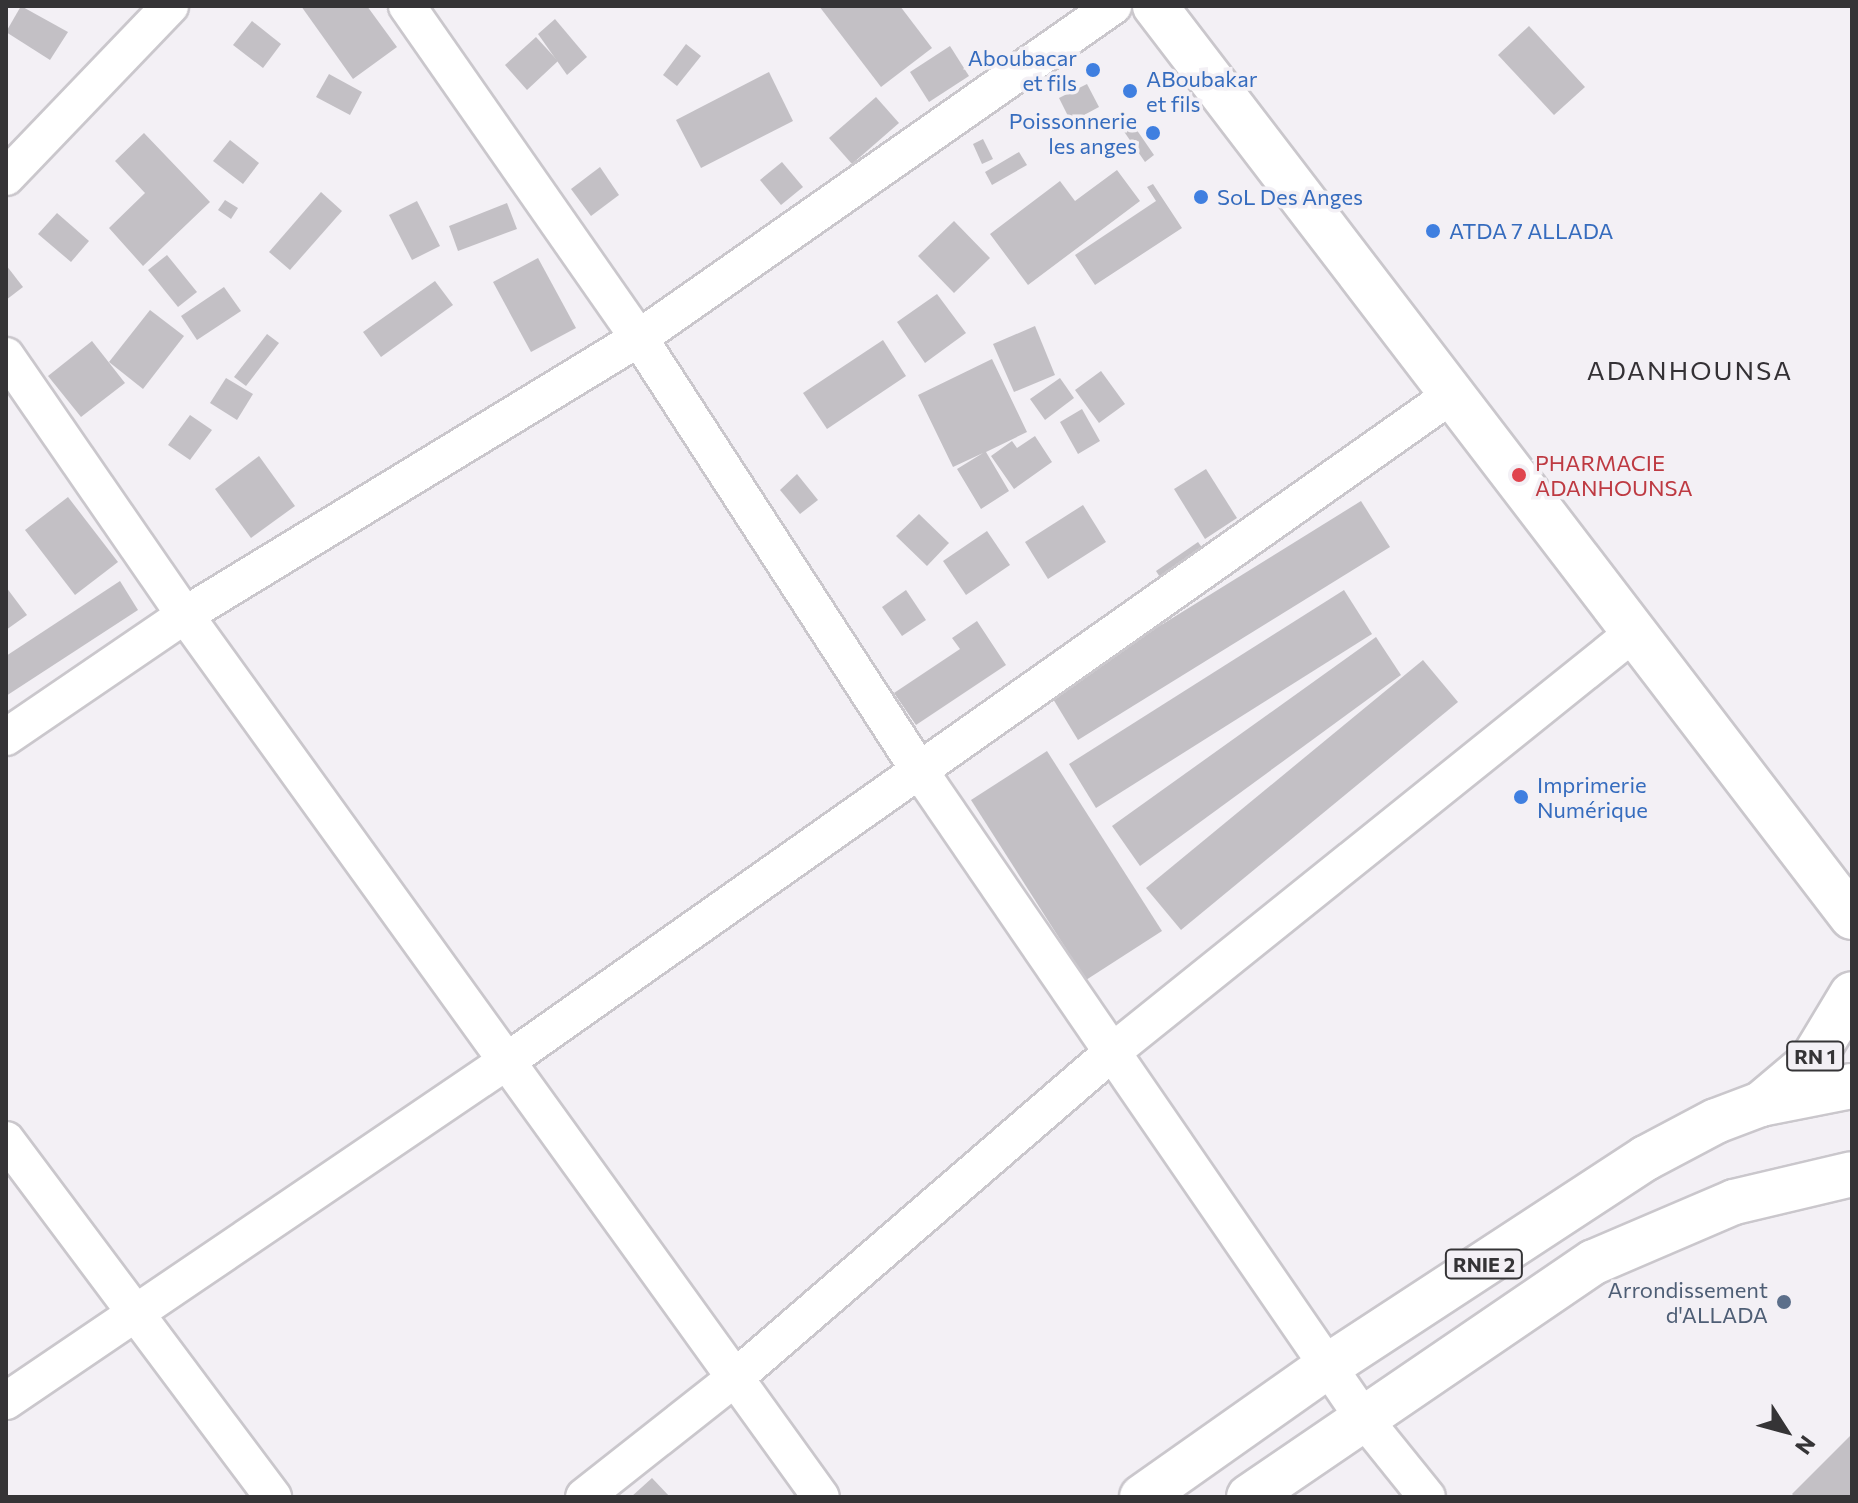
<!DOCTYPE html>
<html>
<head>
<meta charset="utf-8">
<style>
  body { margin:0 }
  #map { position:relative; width:1858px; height:1503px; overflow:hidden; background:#f3f0f5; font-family:Commissioner,sans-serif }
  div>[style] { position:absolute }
  .building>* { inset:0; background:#c3c0c5 }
  .roads { filter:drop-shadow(2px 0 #cac7cc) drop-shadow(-2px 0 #cac7cc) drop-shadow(0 2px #cac7cc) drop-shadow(0 -2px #cac7cc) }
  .street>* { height:36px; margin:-18px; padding:0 18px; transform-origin:18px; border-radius:18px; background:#fff }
  .primary>* { height:44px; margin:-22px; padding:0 22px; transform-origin:22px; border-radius:22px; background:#fff }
  .highway>* { height:44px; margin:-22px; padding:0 22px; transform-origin:22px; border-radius:22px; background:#fff }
  .dots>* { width:22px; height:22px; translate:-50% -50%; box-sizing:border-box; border:4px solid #f3f0f5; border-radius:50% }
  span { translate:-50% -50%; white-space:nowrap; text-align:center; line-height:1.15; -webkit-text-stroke:7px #f3f0f5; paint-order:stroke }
  .shield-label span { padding:2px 6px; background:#f3f0f5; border:2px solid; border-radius:6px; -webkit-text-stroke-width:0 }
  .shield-label { font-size:20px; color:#353436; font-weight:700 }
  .shop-label { font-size:22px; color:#366cbe }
  .right { translate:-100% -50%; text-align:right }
  .left { translate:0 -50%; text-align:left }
  .health-label { font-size:22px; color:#be3a42 }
  .service-label { font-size:22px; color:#4e5e75 }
  .quarter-label { font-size:26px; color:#343135; letter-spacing:2px }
  .frame { position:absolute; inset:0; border:8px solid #353436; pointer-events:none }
  .north { position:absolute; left:1746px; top:1391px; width:80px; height:80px; -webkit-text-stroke:6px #f3f0f5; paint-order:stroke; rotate:126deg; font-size:22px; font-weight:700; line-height:32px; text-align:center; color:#353436 }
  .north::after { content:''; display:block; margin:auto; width:28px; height:36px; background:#353436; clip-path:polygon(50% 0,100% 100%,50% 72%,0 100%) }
</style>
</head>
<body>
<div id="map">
  <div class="building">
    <i style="clip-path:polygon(21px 6px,68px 32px,50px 60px,6px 32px)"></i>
    <i style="clip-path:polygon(301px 6px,367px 6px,397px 47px,353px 79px)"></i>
    <i style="clip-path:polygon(819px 6px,900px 6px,932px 48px,881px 87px)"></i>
    <i style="clip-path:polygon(555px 19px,587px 57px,567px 75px,538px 34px)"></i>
    <i style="clip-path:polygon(252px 21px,281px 44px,263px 68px,233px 45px)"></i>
    <i style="clip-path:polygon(1529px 26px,1585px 87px,1554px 115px,1498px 55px)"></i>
    <i style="clip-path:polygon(536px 37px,558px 61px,527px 90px,505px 65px)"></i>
    <i style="clip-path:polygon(686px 44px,701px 56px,677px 86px,663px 75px)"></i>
    <i style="clip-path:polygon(950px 46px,969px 76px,929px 102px,910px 72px)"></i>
    <i style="clip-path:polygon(769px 72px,793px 121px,701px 168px,676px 120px)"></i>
    <i style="clip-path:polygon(329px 74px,362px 92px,350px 115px,316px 97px)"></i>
    <i style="clip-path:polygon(1087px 84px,1099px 107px,1071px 122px,1059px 98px)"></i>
    <i style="clip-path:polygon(876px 97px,899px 123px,852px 164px,829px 138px)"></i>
    <i style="clip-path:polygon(1123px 110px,1154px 155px,1145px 162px,1114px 117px)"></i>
    <i style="clip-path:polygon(144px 133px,210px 202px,143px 266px,109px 228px,145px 193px,115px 161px)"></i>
    <i style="clip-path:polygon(983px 139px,993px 159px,982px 164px,973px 144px)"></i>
    <i style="clip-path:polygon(230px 140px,259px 163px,243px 184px,213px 161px)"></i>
    <i style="clip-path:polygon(1019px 152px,1027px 165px,992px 185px,985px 172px)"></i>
    <i style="clip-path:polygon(782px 162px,803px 187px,781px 205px,760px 180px)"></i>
    <i style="clip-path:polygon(600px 167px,619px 195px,591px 216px,571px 189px)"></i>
    <i style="clip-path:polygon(1117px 170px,1140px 201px,1028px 285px,990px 234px,1060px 181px,1075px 201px)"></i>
    <i style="clip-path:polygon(1153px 184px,1182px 228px,1095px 285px,1075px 255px,1156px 201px,1147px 187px)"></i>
    <i style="clip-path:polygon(321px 192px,342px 211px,290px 270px,269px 252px)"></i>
    <i style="clip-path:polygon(225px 200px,238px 208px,231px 219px,218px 210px)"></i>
    <i style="clip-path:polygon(417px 201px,440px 246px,412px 260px,389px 215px)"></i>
    <i style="clip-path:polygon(507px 203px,517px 229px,458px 251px,449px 226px)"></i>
    <i style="clip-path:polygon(57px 213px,89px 241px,71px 262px,38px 234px)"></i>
    <i style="clip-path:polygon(954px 221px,990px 258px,954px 293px,918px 256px)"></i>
    <i style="clip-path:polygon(167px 255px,197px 292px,178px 307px,148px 270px)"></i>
    <i style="clip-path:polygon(538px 258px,576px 328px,531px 352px,493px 282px)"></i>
    <i style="clip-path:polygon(6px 265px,23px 287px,6px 300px)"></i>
    <i style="clip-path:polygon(435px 281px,453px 305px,381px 357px,363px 332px)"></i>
    <i style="clip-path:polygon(224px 287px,241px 311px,197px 340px,181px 316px)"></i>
    <i style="clip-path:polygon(937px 294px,966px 333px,925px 363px,897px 322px)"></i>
    <i style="clip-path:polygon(150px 310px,184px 336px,143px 389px,109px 362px)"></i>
    <i style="clip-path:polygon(1035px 326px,1055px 375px,1014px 392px,993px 344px)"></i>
    <i style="clip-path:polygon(267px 334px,279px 343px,246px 386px,234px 377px)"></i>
    <i style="clip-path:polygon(883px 340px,906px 376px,827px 429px,803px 393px)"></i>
    <i style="clip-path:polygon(92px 341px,125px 383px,81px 417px,48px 376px)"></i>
    <i style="clip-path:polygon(992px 359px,1027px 432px,986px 452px,1009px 491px,981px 509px,957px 469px,983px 453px,953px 467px,918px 395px)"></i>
    <i style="clip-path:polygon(1101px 371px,1125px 404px,1099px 423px,1075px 390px)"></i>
    <i style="clip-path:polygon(226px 378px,253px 394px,237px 420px,210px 403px)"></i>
    <i style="clip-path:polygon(1060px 378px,1074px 398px,1045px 420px,1030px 399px)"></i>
    <i style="clip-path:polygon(1082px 409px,1100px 441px,1078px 454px,1060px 422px)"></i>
    <i style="clip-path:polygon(190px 415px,212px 430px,190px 460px,168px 445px)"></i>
    <i style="clip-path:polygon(1035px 436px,1052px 462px,1014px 489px,991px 456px,1012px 441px,1017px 448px)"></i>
    <i style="clip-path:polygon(259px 456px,295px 506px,251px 538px,215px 489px)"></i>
    <i style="clip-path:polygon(1206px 469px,1237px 518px,1205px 539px,1174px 489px)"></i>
    <i style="clip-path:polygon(797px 474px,818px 500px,800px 514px,780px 490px)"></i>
    <i style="clip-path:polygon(68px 497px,118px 562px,75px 595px,25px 530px)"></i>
    <i style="clip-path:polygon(1361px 501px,1390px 547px,1078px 740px,1050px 694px)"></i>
    <i style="clip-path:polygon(1083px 505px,1106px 542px,1048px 579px,1025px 542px)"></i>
    <i style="clip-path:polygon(919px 514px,949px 543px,927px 566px,896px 536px)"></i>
    <i style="clip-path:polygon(987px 531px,1010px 565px,966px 595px,943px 561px)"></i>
    <i style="clip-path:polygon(1198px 542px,1206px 553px,1163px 582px,1156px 571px)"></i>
    <i style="clip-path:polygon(120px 581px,138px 610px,6px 696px,6px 656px)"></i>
    <i style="clip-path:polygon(6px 587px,27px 615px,6px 630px)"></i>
    <i style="clip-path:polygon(906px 590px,926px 620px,902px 636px,882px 607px)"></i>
    <i style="clip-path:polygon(1344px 590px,1372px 634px,1096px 808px,1069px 764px)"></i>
    <i style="clip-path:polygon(977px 621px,1006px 665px,916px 725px,894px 693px,960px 649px,952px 638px)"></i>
    <i style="clip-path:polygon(1376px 637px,1401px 675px,1140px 866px,1112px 826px)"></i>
    <i style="clip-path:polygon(1423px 660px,1458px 702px,1181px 930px,1146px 888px)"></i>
    <i style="clip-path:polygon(1047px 751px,1162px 931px,1086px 980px,971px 800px)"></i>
    <i style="clip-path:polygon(1852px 1434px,1852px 1497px,1795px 1497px,1792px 1494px)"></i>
    <i style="clip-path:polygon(652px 1478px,670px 1497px,631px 1497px)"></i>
  </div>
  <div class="roads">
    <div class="street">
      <i style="left:407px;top:6px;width:405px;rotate:55.1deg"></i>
      <i style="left:639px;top:338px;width:515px;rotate:57.05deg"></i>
      <i style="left:919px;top:770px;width:342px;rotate:55.6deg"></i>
      <i style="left:1112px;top:1052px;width:445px;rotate:55.5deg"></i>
      <i style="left:1364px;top:1419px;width:100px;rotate:51.1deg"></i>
      <i style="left:6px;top:177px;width:237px;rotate:-46.2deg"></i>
      <i style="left:6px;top:356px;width:315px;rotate:55.4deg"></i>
      <i style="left:185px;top:615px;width:1087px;rotate:54.21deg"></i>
      <i style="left:6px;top:737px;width:217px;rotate:-34.3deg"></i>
      <i style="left:185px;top:615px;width:532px;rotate:-31.39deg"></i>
      <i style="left:639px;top:338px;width:579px;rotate:-35.01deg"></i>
      <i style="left:6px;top:1140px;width:446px;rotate:53.2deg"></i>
      <i style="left:6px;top:1401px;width:605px;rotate:-34.16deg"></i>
      <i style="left:507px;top:1061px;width:1154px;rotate:-35.19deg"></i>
      <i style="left:584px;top:1497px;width:194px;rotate:-38.3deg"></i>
      <i style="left:736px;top:1377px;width:497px;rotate:-40.8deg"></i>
      <i style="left:1112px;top:1052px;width:667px;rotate:-38.79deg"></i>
    </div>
    <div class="primary">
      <i style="left:1155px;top:6px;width:1147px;rotate:52.58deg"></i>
      <i style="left:1761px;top:1104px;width:65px;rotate:-40deg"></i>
      <i style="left:1811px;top:1062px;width:79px;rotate:-58.9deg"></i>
    </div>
    <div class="highway">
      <i style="left:1142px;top:1497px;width:228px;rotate:-35.2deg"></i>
      <i style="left:1328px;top:1366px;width:380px;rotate:-33.2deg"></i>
      <i style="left:1646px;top:1158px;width:79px;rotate:-27.9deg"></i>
      <i style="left:1716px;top:1121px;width:48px;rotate:-20.7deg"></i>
      <i style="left:1761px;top:1104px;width:93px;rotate:-11.2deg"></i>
      <i style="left:1249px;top:1497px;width:417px;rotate:-34.3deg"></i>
      <i style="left:1594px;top:1262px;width:152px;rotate:-23.2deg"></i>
      <i style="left:1734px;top:1202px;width:121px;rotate:-13.3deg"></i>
    </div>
  </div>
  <div class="dots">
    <i style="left:1093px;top:70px;background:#3f7fe0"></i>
    <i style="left:1130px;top:91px;background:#3f7fe0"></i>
    <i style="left:1153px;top:133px;background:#3f7fe0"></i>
    <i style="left:1201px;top:197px;background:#3f7fe0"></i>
    <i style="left:1433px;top:231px;background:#3f7fe0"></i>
    <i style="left:1519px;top:475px;background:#e0444e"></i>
    <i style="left:1521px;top:797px;background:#3f7fe0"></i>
    <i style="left:1784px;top:1302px;background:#5c6f8a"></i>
  </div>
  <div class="shield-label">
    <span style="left:1815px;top:1056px">RN 1</span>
    <span style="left:1484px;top:1264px">RNIE 2</span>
  </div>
  <div class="shop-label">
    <span class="right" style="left:1077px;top:70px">Aboubacar<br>et fils</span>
    <span class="left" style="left:1146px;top:91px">ABoubakar<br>et fils</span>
    <span class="right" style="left:1137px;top:133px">Poissonnerie<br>les anges</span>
    <span class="left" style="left:1217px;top:197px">SoL Des Anges</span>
    <span class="left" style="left:1449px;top:231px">ATDA 7 ALLADA</span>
    <span class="left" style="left:1537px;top:797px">Imprimerie<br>Numérique</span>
  </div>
  <div class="health-label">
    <span class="left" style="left:1535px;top:475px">PHARMACIE<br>ADANHOUNSA</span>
  </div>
  <div class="service-label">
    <span class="right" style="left:1768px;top:1302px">Arrondissement<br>d'ALLADA</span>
  </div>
  <div class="quarter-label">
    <span style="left:1690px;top:370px">ADANHOUNSA</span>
  </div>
  <div class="frame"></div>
  <div class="north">N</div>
</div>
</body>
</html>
